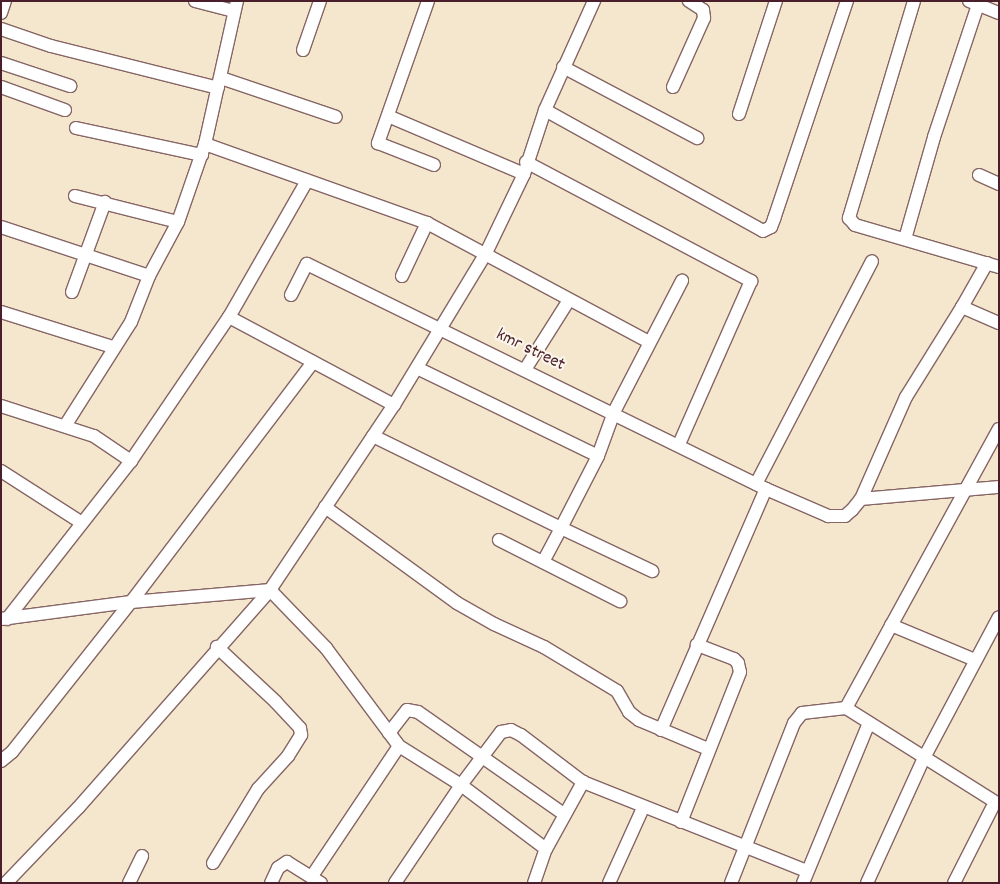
<!DOCTYPE html>
<html>
<head>
<meta charset="utf-8">
<style>
  body { margin:0 }
  #map { position:relative; width:1000px; height:884px; overflow:hidden; background:#f4e7cd; font-family:Dekko,sans-serif }
  div>[style] { position:absolute }
  .roads { filter:drop-shadow(1px 0 #866564) drop-shadow(-1px 0 #866564) drop-shadow(0 1px #866564) drop-shadow(0 -1px #866564) }
  .minor>* { height:12px; margin:-6px; padding:0 6px; transform-origin:6px; border-radius:6px; background:#fff }
  span { translate:-50% -50%; white-space:nowrap; text-align:center; line-height:1.15; -webkit-text-stroke:4px #fbf7ec; paint-order:stroke }
  .street-label { font-size:18px; color:#4a1f2b }
  .frame { position:absolute; inset:0; border:2px solid #4a1f2b; pointer-events:none }
</style>
</head>
<body>
<div id="map">
  <div class="roads">
    <div class="minor">
      <i style="left:195px;top:1px;width:40px;rotate:14.4deg"></i>
      <i style="left:428px;top:1px;width:151px;rotate:109.4deg"></i>
      <i style="left:378px;top:143px;width:60px;rotate:21.4deg"></i>
      <i style="left:914px;top:1px;width:227px;rotate:106.7deg"></i>
      <i style="left:849px;top:218px;width:9px;rotate:49deg"></i>
      <i style="left:855px;top:225px;width:150px;rotate:16.3deg"></i>
      <i style="left:969px;top:1px;width:32px;rotate:22deg"></i>
      <i style="left:1px;top:13px;width:13px;rotate:-72deg"></i>
      <i style="left:1px;top:29px;width:53px;rotate:18.8deg"></i>
      <i style="left:51px;top:46px;width:172px;rotate:14.1deg"></i>
      <i style="left:303px;top:50px;width:52px;rotate:-70.9deg"></i>
      <i style="left:1px;top:63px;width:73px;rotate:18.4deg"></i>
      <i style="left:563px;top:67px;width:152px;rotate:27.9deg"></i>
      <i style="left:221px;top:78px;width:121px;rotate:18.7deg"></i>
      <i style="left:1px;top:87px;width:68px;rotate:19.8deg"></i>
      <i style="left:673px;top:87px;width:76px;rotate:-65.8deg"></i>
      <i style="left:704px;top:18px;width:8px;rotate:-97deg"></i>
      <i style="left:703px;top:10px;width:17px;rotate:-147deg"></i>
      <i style="left:545px;top:110px;width:249px;rotate:29deg"></i>
      <i style="left:763px;top:231px;width:9px;rotate:-27deg"></i>
      <i style="left:771px;top:227px;width:9px;rotate:-69deg"></i>
      <i style="left:774px;top:219px;width:230px;rotate:-71.5deg"></i>
      <i style="left:739px;top:114px;width:119px;rotate:-71.9deg"></i>
      <i style="left:388px;top:116px;width:148px;rotate:23.1deg"></i>
      <i style="left:76px;top:128px;width:129px;rotate:12.1deg"></i>
      <i style="left:205px;top:144px;width:236px;rotate:19.6deg"></i>
      <i style="left:427px;top:223px;width:252px;rotate:28.2deg"></i>
      <i style="left:526px;top:162px;width:255px;rotate:27.9deg"></i>
      <i style="left:751px;top:281px;width:178px;rotate:113.8deg"></i>
      <i style="left:979px;top:175px;width:22px;rotate:24deg"></i>
      <i style="left:75px;top:196px;width:106px;rotate:14.2deg"></i>
      <i style="left:178px;top:222px;width:83px;rotate:-70.9deg"></i>
      <i style="left:205px;top:144px;width:147px;rotate:-77.4deg"></i>
      <i style="left:1px;top:227px;width:156px;rotate:18.3deg"></i>
      <i style="left:905px;top:239px;width:106px;rotate:-74.1deg"></i>
      <i style="left:934px;top:137px;width:139px;rotate:-71.6deg"></i>
      <i style="left:987px;top:263px;width:51px;rotate:119.6deg"></i>
      <i style="left:962px;top:307px;width:40px;rotate:23.4deg"></i>
      <i style="left:402px;top:276px;width:59px;rotate:-64.7deg"></i>
      <i style="left:72px;top:292px;width:96px;rotate:-69.9deg"></i>
      <i style="left:291px;top:295px;width:35px;rotate:-63deg"></i>
      <i style="left:307px;top:264px;width:511px;rotate:26.11deg"></i>
      <i style="left:1px;top:312px;width:117px;rotate:17.4deg"></i>
      <i style="left:229px;top:317px;width:187px;rotate:28.1deg"></i>
      <i style="left:417px;top:368px;width:201px;rotate:25.9deg"></i>
      <i style="left:526px;top:368px;width:80px;rotate:-57.7deg"></i>
      <i style="left:1px;top:406px;width:98px;rotate:17.9deg"></i>
      <i style="left:94px;top:436px;width:45px;rotate:34deg"></i>
      <i style="left:65px;top:426px;width:123px;rotate:-57.6deg"></i>
      <i style="left:131px;top:322px;width:49px;rotate:-68.6deg"></i>
      <i style="left:149px;top:276px;width:61px;rotate:-61.8deg"></i>
      <i style="left:373px;top:436px;width:209px;rotate:26.1deg"></i>
      <i style="left:561px;top:528px;width:81px;rotate:-62.8deg"></i>
      <i style="left:598px;top:456px;width:47px;rotate:-70deg"></i>
      <i style="left:614px;top:412px;width:148px;rotate:-62.6deg"></i>
      <i style="left:1px;top:471px;width:96px;rotate:32.7deg"></i>
      <i style="left:756px;top:484px;width:251px;rotate:-62.5deg"></i>
      <i style="left:861px;top:499px;width:139px;rotate:-5deg"></i>
      <i style="left:325px;top:507px;width:163px;rotate:36deg"></i>
      <i style="left:457px;top:603px;width:43px;rotate:29.6deg"></i>
      <i style="left:494px;top:624px;width:55px;rotate:24.7deg"></i>
      <i style="left:544px;top:647px;width:85px;rotate:31.1deg"></i>
      <i style="left:617px;top:691px;width:24px;rotate:60deg"></i>
      <i style="left:629px;top:712px;width:13px;rotate:39deg"></i>
      <i style="left:639px;top:720px;width:75px;rotate:22.8deg"></i>
      <i style="left:499px;top:540px;width:136px;rotate:26.8deg"></i>
      <i style="left:543px;top:562px;width:38px;rotate:-62deg"></i>
      <i style="left:561px;top:528px;width:101px;rotate:25.3deg"></i>
      <i style="left:1px;top:619px;width:131px;rotate:-7.5deg"></i>
      <i style="left:131px;top:602px;width:140px;rotate:-4.9deg"></i>
      <i style="left:270px;top:590px;width:81px;rotate:46deg"></i>
      <i style="left:326px;top:648px;width:122px;rotate:53.3deg"></i>
      <i style="left:399px;top:746px;width:73px;rotate:32.2deg"></i>
      <i style="left:461px;top:785px;width:118px;rotate:124deg"></i>
      <i style="left:7px;top:619px;width:201px;rotate:-51.9deg"></i>
      <i style="left:131px;top:461px;width:174px;rotate:-55.8deg"></i>
      <i style="left:229px;top:317px;width:157px;rotate:-60.2deg"></i>
      <i style="left:891px;top:625px;width:91px;rotate:22.6deg"></i>
      <i style="left:846px;top:708px;width:318px;rotate:-61.3deg"></i>
      <i style="left:661px;top:730px;width:263px;rotate:-66.5deg"></i>
      <i style="left:766px;top:489px;width:68px;rotate:23.5deg"></i>
      <i style="left:828px;top:516px;width:17px"></i>
      <i style="left:845px;top:516px;width:9px;rotate:-41deg"></i>
      <i style="left:852px;top:510px;width:14px;rotate:-51deg"></i>
      <i style="left:861px;top:499px;width:111px;rotate:-66.2deg"></i>
      <i style="left:906px;top:397px;width:106px;rotate:-58.1deg"></i>
      <i style="left:389px;top:733px;width:29px;rotate:-52deg"></i>
      <i style="left:407px;top:710px;width:11px;rotate:10deg"></i>
      <i style="left:418px;top:712px;width:179px;rotate:35deg"></i>
      <i style="left:1px;top:761px;width:14px;rotate:-39deg"></i>
      <i style="left:12px;top:752px;width:191px;rotate:-51.6deg"></i>
      <i style="left:131px;top:602px;width:301px;rotate:-52.8deg"></i>
      <i style="left:681px;top:822px;width:161px;rotate:-68.5deg"></i>
      <i style="left:740px;top:672px;width:9px;rotate:-103deg"></i>
      <i style="left:738px;top:663px;width:6px;rotate:-135deg"></i>
      <i style="left:734px;top:659px;width:40px;rotate:-159deg"></i>
      <i style="left:546px;top:849px;width:106px;rotate:-143deg"></i>
      <i style="left:461px;top:785px;width:66px;rotate:-53deg"></i>
      <i style="left:501px;top:732px;width:10px;rotate:-11deg"></i>
      <i style="left:511px;top:730px;width:11px;rotate:27deg"></i>
      <i style="left:521px;top:735px;width:78px;rotate:37.2deg"></i>
      <i style="left:583px;top:782px;width:241px;rotate:21.7deg"></i>
      <i style="left:213px;top:863px;width:87px;rotate:-58.7deg"></i>
      <i style="left:258px;top:789px;width:45px;rotate:-47.7deg"></i>
      <i style="left:288px;top:756px;width:25px;rotate:-58deg"></i>
      <i style="left:301px;top:735px;width:7px;rotate:-98deg"></i>
      <i style="left:300px;top:728px;width:35px;rotate:-133deg"></i>
      <i style="left:276px;top:702px;width:81px;rotate:-137deg"></i>
      <i style="left:312px;top:876px;width:156px;rotate:-56.2deg"></i>
      <i style="left:6px;top:883px;width:104px;rotate:-46.2deg"></i>
      <i style="left:78px;top:808px;width:290px;rotate:-48.6deg"></i>
      <i style="left:270px;top:590px;width:223px;rotate:-56.2deg"></i>
      <i style="left:394px;top:405px;width:178px;rotate:-58.8deg"></i>
      <i style="left:486px;top:253px;width:88px;rotate:-64.3deg"></i>
      <i style="left:524px;top:174px;width:67px;rotate:-71.8deg"></i>
      <i style="left:545px;top:110px;width:120px;rotate:-65.8deg"></i>
      <i style="left:129px;top:883px;width:30px;rotate:-64deg"></i>
      <i style="left:271px;top:883px;width:17px;rotate:-65deg"></i>
      <i style="left:278px;top:868px;width:11px;rotate:-34deg"></i>
      <i style="left:287px;top:862px;width:40px;rotate:32deg"></i>
      <i style="left:534px;top:883px;width:36px;rotate:-71deg"></i>
      <i style="left:546px;top:849px;width:77px;rotate:-61.1deg"></i>
      <i style="left:609px;top:883px;width:82px;rotate:-65.6deg"></i>
      <i style="left:731px;top:883px;width:172px;rotate:-68.5deg"></i>
      <i style="left:794px;top:723px;width:13px;rotate:-51deg"></i>
      <i style="left:802px;top:713px;width:44px;rotate:-6.5deg"></i>
      <i style="left:846px;top:708px;width:176px;rotate:32.2deg"></i>
      <i style="left:803px;top:883px;width:173px;rotate:-67.6deg"></i>
      <i style="left:867px;top:883px;width:140px;rotate:-65.5deg"></i>
      <i style="left:925px;top:756px;width:157px;rotate:-62deg"></i>
      <i style="left:954px;top:883px;width:84px;rotate:-63.1deg"></i>
    </div>
  </div>
  <div class="street-label">
    <span style="left:530px;top:351px;rotate:26deg">kmr street</span>
  </div>
  <div class="frame"></div>
</div>
</body>
</html>
